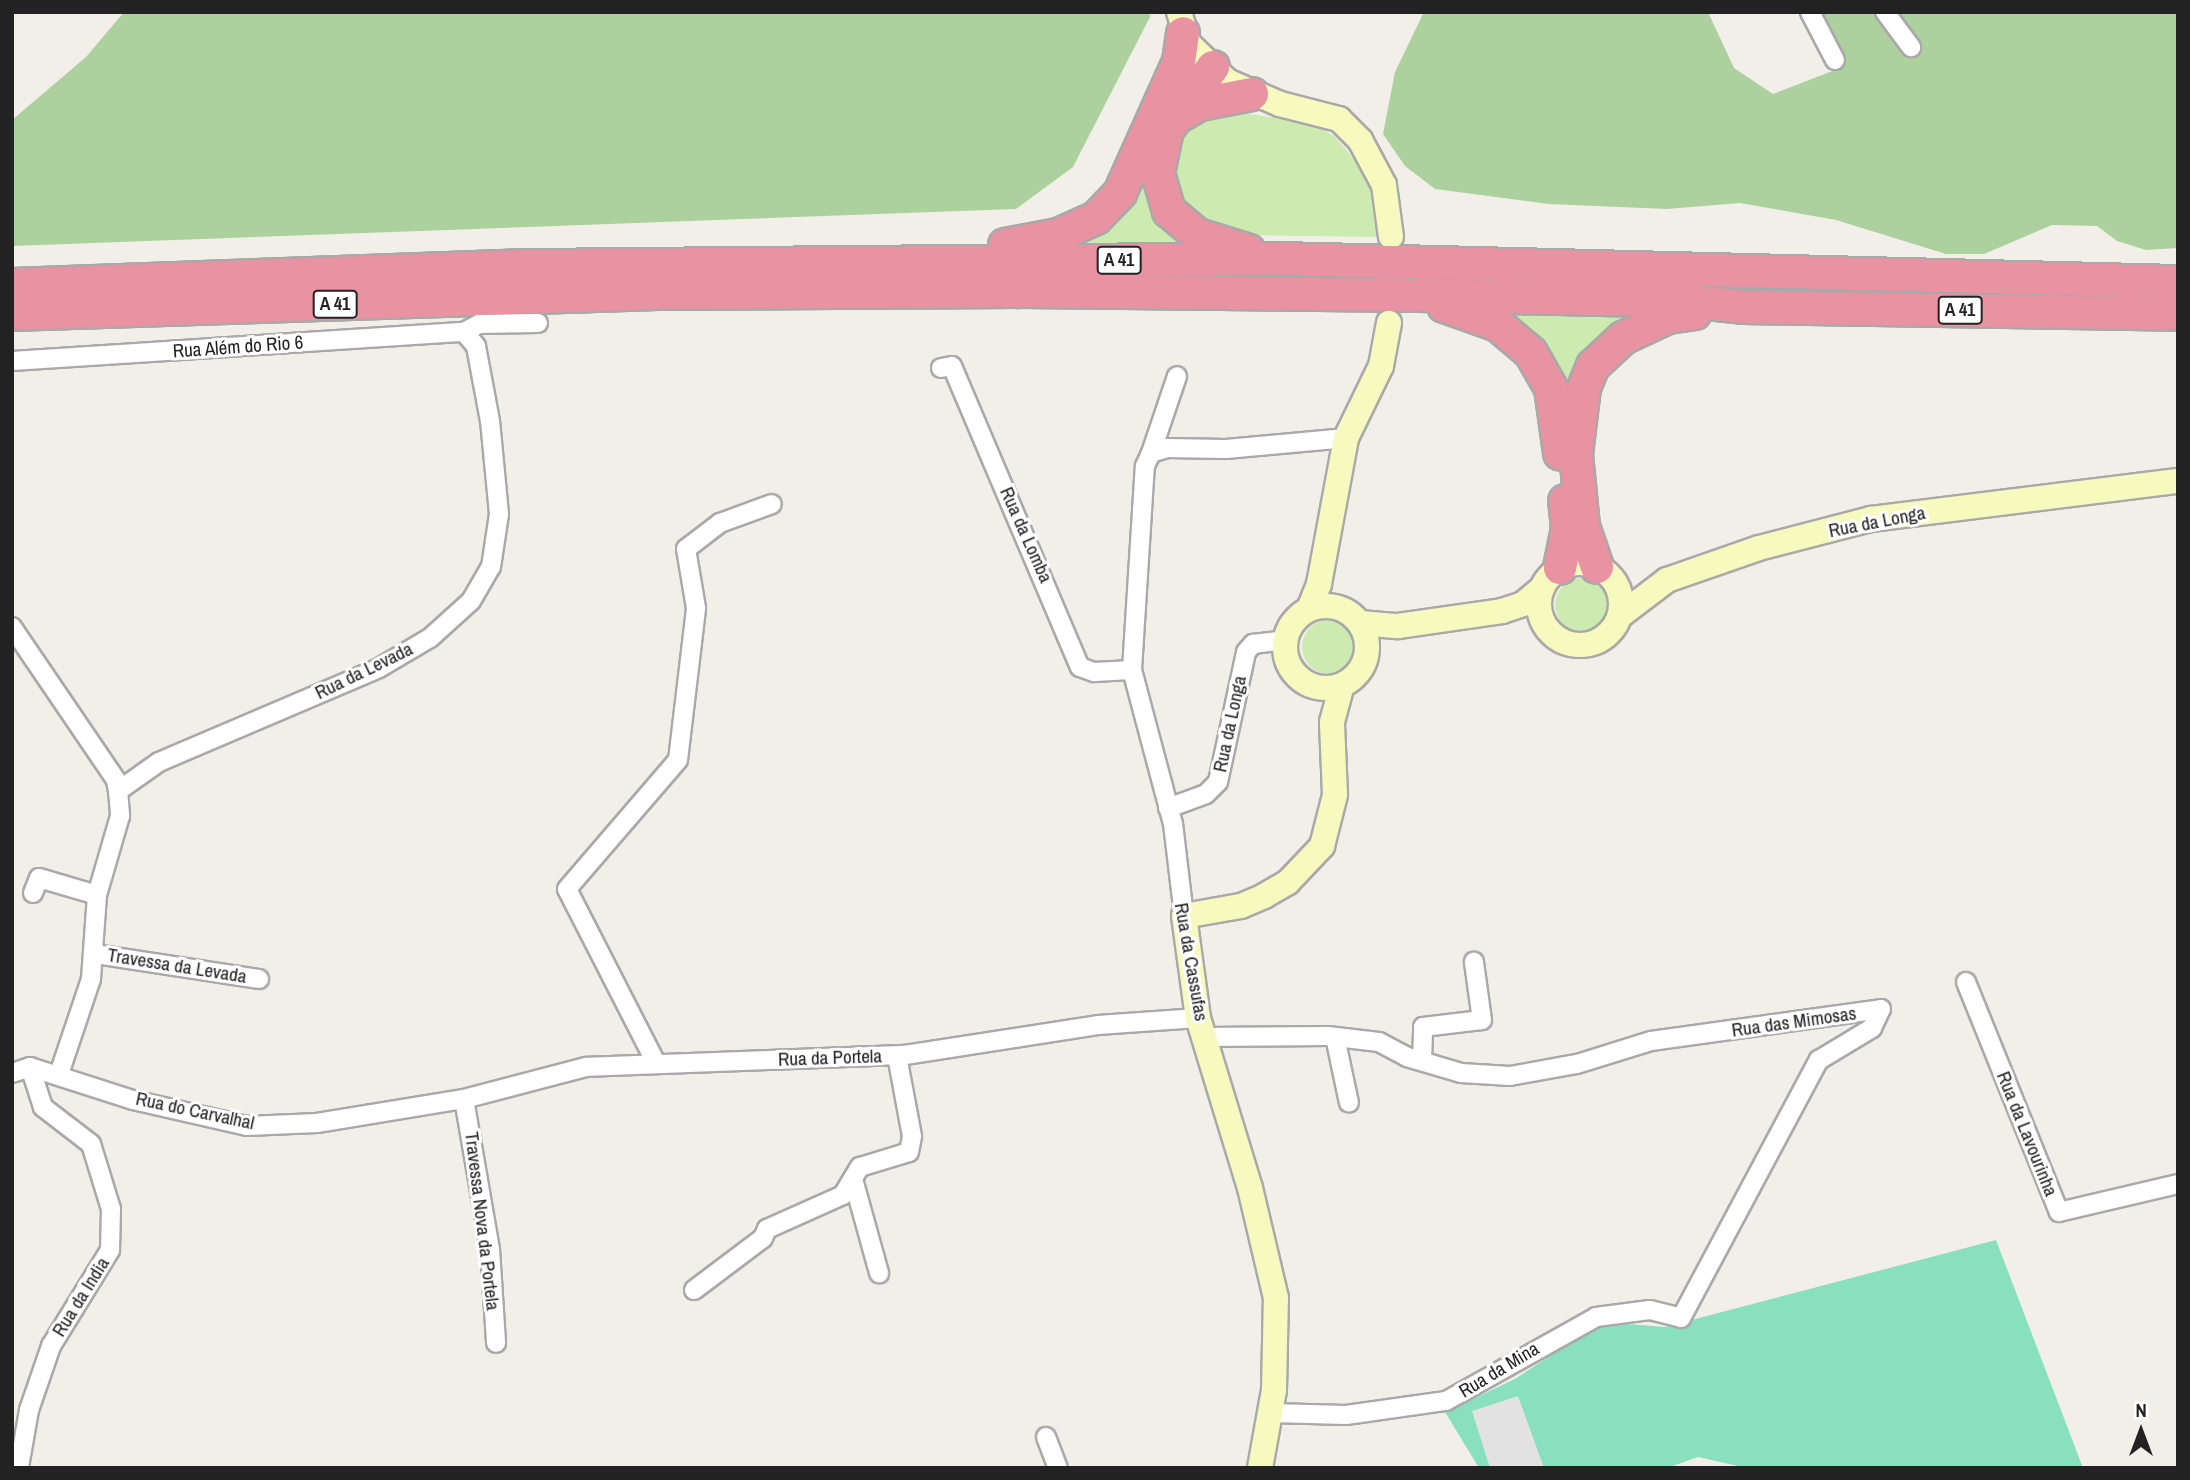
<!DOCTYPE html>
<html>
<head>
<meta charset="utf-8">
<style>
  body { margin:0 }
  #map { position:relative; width:2190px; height:1480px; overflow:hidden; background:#f2efe9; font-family:"Archivo Narrow",sans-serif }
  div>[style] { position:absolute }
  .grass>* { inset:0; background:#cdebb0 }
  .round { border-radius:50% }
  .forest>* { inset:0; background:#add19e }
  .pitch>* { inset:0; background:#88e0be }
  .parking>* { inset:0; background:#e2e2e2 }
  .roads { filter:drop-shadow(2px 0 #a9a9a9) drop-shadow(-2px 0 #a9a9a9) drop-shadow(0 2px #a9a9a9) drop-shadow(0 -2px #a9a9a9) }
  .street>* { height:18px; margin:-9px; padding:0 9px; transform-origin:9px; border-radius:9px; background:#fff }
  .secondary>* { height:24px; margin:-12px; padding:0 12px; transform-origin:12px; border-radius:12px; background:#f7fabf }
  .secondary>.ring { margin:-12px; padding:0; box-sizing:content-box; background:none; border:24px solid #f7fabf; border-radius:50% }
  .highway>* { height:32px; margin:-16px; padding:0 16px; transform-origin:16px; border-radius:16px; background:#e892a2 }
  span { translate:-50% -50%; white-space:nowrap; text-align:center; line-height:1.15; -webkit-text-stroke:6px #fff; paint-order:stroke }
  .shield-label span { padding:2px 5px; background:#fff; border:2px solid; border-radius:5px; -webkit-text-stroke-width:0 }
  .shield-label { font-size:18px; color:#222; font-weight:700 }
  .street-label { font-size:19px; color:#222 }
  .frame { position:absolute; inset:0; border:14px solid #222; pointer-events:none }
  .north { position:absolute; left:2106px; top:1396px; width:70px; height:70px; -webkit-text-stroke:5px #fff; paint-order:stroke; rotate:0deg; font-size:19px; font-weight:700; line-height:28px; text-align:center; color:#222 }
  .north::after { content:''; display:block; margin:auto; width:24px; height:32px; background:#222; clip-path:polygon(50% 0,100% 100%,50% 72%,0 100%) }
</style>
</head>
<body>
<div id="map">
  <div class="grass">
    <i style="clip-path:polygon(1224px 110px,1315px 124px,1335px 137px,1370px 178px,1379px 237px,1242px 235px,1199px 219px,1184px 205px,1175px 182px,1176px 141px,1198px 117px)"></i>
    <i style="clip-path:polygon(1144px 175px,1198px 246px,1072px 244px)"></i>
    <i style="clip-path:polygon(1497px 314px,1646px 318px,1569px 412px)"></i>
    <i class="round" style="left:1555px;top:578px;width:54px;height:54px"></i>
    <i class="round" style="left:1302px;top:620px;width:54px;height:54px"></i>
  </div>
  <div class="forest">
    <i style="clip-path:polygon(124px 12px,1141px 12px,1151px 15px,1073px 167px,1016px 209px,12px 246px,12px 120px,86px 57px)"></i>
    <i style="clip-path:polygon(1424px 12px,1708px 12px,1734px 68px,1773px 94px,1835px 70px,1821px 12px,2178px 12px,2178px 248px,2146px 250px,2117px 241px,2097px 226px,2052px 225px,1984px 254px,1946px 254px,1836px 220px,1740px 203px,1667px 209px,1549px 204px,1435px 189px,1405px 166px,1383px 134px,1395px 72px)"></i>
  </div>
  <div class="pitch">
    <i style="clip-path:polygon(1996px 1240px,2083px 1468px,1747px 1468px,1698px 1457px,1667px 1468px,1479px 1468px,1445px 1412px,1515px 1379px,1602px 1322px,1665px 1327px)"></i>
  </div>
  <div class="parking">
    <i style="clip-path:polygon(1518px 1396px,1544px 1468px,1490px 1468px,1472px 1411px)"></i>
  </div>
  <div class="roads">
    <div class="street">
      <i style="left:1810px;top:12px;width:54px;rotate:62.5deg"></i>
      <i style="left:1885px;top:12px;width:44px;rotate:53.4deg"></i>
      <i style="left:12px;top:361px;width:453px;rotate:-3.7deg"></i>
      <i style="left:464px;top:332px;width:17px;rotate:-28deg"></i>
      <i style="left:479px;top:324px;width:59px;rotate:-1deg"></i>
      <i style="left:941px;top:368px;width:11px;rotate:-10deg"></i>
      <i style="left:952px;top:366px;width:327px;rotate:67deg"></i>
      <i style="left:1080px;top:667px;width:15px;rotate:20deg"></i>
      <i style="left:1094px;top:672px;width:38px;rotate:-3deg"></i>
      <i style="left:1151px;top:453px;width:81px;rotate:-71.3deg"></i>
      <i style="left:12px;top:627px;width:185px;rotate:55.8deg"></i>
      <i style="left:116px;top:780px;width:11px;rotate:80deg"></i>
      <i style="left:118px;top:791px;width:25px;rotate:85deg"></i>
      <i style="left:120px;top:816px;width:82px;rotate:106.2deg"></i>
      <i style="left:97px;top:895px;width:84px;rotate:94.1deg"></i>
      <i style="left:91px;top:979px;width:100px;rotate:108.6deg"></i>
      <i style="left:118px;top:791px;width:50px;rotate:-35.3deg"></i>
      <i style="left:159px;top:762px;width:239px;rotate:-23.1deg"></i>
      <i style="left:379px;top:668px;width:59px;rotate:-30.5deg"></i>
      <i style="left:430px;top:638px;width:55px;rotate:-42.1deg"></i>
      <i style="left:471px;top:601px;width:39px;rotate:-60deg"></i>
      <i style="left:491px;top:567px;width:54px;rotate:-81.4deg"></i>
      <i style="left:499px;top:514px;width:93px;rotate:-95.5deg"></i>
      <i style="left:490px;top:421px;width:76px;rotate:-100.6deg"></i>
      <i style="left:476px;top:346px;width:18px;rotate:-131deg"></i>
      <i style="left:1168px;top:808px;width:40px;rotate:-20.2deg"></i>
      <i style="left:1206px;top:794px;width:17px;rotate:-45deg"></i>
      <i style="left:1218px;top:782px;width:133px;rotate:-77.8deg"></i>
      <i style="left:1246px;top:652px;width:11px;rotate:-49deg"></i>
      <i style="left:1253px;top:644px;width:32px;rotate:-7deg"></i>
      <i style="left:33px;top:893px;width:16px;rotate:-68deg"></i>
      <i style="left:39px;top:878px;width:60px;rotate:16.3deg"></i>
      <i style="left:1184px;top:916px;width:93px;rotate:-96.8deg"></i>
      <i style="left:1173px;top:824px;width:159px;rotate:-104.9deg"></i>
      <i style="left:1132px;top:670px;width:204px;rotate:-86.4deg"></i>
      <i style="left:1145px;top:466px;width:14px;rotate:-65deg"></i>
      <i style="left:1151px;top:453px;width:17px;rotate:-17deg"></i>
      <i style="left:1167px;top:448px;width:59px;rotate:1deg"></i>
      <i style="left:1226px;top:449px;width:121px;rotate:-5.2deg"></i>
      <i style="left:95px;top:954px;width:166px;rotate:8.7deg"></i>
      <i style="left:1966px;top:982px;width:248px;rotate:68deg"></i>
      <i style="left:2059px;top:1212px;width:122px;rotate:-13.2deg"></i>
      <i style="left:1206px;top:1037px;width:122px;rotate:-0.5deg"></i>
      <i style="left:1328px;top:1036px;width:51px;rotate:6.7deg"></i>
      <i style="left:1379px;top:1042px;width:32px;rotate:28deg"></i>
      <i style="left:1407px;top:1057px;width:56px;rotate:16.5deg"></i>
      <i style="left:1461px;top:1073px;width:49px;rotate:3.5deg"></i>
      <i style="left:1510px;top:1076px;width:68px;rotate:-10.2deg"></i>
      <i style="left:1577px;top:1064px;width:77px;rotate:-17.3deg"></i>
      <i style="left:1651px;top:1041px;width:232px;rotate:-7.9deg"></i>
      <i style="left:1335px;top:1037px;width:67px;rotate:78deg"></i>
      <i style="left:655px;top:1061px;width:193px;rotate:-117.1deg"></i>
      <i style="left:567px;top:889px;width:170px;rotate:-49.3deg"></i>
      <i style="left:678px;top:760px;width:153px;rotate:-83.2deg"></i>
      <i style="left:696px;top:608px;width:60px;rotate:-99.6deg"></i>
      <i style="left:686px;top:549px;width:43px;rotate:-37.4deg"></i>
      <i style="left:720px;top:523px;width:55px;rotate:-20.1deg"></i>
      <i style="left:1422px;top:1061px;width:34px;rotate:-88deg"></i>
      <i style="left:1423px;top:1027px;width:59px;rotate:-6.8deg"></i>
      <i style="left:1482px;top:1020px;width:59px;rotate:-97.9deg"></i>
      <i style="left:12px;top:1073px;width:19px;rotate:-18deg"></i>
      <i style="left:30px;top:1067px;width:108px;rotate:17.8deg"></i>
      <i style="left:133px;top:1100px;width:117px;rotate:12.8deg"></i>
      <i style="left:247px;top:1126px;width:70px;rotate:-2.5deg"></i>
      <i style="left:317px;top:1123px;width:149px;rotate:-9.3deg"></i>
      <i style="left:464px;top:1099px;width:126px;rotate:-14.7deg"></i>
      <i style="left:586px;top:1067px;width:319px;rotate:-2.2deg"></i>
      <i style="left:905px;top:1055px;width:195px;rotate:-8.8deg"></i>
      <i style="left:1098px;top:1025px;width:100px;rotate:-4deg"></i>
      <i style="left:464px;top:1099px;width:152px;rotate:80.2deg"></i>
      <i style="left:490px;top:1249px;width:94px;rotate:86.3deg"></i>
      <i style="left:853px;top:1179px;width:98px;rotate:74.5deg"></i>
      <i style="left:694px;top:1290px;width:86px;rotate:-37deg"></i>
      <i style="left:763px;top:1238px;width:10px;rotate:-66deg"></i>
      <i style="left:767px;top:1229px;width:83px;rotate:-24.1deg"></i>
      <i style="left:843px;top:1195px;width:33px;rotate:-59deg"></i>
      <i style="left:860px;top:1167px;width:51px;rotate:-17deg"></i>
      <i style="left:909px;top:1152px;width:16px;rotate:-79deg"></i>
      <i style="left:912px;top:1136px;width:81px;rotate:-100.6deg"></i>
      <i style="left:1271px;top:1413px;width:75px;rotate:1.5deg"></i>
      <i style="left:1346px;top:1415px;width:101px;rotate:-8deg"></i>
      <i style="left:1446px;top:1401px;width:172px;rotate:-29.2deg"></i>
      <i style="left:1596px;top:1317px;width:54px;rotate:-7.4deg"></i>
      <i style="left:1650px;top:1310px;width:32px;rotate:14deg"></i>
      <i style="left:1681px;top:1318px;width:293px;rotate:-61.9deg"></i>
      <i style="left:1819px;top:1060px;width:62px;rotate:-31.1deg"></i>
      <i style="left:1872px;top:1028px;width:21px;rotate:-65deg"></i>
      <i style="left:1046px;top:1437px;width:33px;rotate:69deg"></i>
      <i style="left:19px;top:1467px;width:58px;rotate:-80deg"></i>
      <i style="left:29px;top:1410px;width:68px;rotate:-71deg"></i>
      <i style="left:51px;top:1346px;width:113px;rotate:-58.4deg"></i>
      <i style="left:110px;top:1250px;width:41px;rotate:-88.6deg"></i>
      <i style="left:111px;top:1209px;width:68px;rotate:-107.1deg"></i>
      <i style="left:91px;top:1144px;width:61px;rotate:-142.4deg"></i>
      <i style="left:43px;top:1107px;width:42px;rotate:-108deg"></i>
    </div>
    <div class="secondary">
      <i style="left:1179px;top:12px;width:34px;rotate:73deg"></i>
      <i style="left:1189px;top:44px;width:53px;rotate:44.2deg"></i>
      <i style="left:1227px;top:81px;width:58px;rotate:23.5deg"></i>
      <i style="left:1280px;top:104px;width:61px;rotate:14.3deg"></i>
      <i style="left:1339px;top:119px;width:30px;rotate:45deg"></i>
      <i style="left:1360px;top:140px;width:51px;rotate:61.9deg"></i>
      <i style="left:1384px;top:185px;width:52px;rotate:82.3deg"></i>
      <i class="ring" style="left:1539px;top:563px;width:58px;height:58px"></i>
      <i class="ring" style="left:1285px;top:606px;width:58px;height:58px"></i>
      <i style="left:1309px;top:609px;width:27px;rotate:-68deg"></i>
      <i style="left:1319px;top:584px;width:148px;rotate:-79.5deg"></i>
      <i style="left:1346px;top:438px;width:80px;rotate:-64.1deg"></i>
      <i style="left:1381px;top:366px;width:44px;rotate:-79.5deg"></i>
      <i style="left:1621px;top:615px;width:58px;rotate:-37.3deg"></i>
      <i style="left:1667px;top:580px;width:97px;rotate:-19.2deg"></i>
      <i style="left:1759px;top:548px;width:116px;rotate:-14.5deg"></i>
      <i style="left:1871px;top:519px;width:309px;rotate:-7.1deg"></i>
      <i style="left:1360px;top:623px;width:38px;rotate:5deg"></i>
      <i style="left:1398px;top:626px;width:105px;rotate:-8.2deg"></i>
      <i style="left:1502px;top:611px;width:22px;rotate:-18deg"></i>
      <i style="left:1523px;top:604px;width:25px;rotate:-40deg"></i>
      <i style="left:1260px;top:1468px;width:79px;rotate:-79.8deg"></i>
      <i style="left:1274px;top:1390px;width:92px;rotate:-88.8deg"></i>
      <i style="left:1276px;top:1298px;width:113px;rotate:-103.3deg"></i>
      <i style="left:1250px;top:1188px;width:178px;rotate:-107deg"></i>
      <i style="left:1198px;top:1018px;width:103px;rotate:-97.8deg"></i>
      <i style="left:1184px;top:916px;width:58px;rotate:-10deg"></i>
      <i style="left:1241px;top:906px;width:25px;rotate:-23deg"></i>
      <i style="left:1264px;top:896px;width:28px;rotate:-30deg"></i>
      <i style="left:1288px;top:882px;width:50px;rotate:-46.6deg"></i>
      <i style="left:1322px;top:846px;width:53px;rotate:-75.7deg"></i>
      <i style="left:1335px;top:795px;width:73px;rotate:-92.4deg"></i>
      <i style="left:1332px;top:722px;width:38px;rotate:-75deg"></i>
    </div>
    <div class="highway">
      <i style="left:1213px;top:67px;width:78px;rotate:126.1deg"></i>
      <i style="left:1167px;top:130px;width:44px;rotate:101.8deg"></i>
      <i style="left:1158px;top:173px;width:40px;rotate:74deg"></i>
      <i style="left:1169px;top:211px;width:38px;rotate:40deg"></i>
      <i style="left:1198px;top:235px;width:53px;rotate:17.4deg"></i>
      <i style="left:1179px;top:116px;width:24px;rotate:-30deg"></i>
      <i style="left:1200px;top:104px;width:53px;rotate:-10.9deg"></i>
      <i style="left:1005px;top:245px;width:54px;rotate:-10.7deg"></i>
      <i style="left:1058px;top:235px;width:42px;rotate:-24.1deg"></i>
      <i style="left:1096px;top:218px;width:35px;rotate:-46deg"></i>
      <i style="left:1120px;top:193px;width:144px;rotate:-65.8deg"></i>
      <i style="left:1179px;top:62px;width:29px;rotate:-82deg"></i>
      <i style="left:12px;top:285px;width:513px;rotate:-2.12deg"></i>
      <i style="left:525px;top:266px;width:756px;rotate:-0.53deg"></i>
      <i style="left:1281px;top:259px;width:897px;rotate:1.47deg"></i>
      <i style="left:1444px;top:306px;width:57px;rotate:19.4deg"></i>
      <i style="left:1498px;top:325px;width:43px;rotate:40.3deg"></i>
      <i style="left:1531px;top:353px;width:40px;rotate:60.3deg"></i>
      <i style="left:1551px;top:388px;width:66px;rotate:82.1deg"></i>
      <i style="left:12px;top:314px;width:646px;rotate:-1.86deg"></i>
      <i style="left:658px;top:293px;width:366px;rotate:-0.3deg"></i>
      <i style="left:1024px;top:291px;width:441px;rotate:0.6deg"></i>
      <i style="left:1465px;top:296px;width:223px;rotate:1.3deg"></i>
      <i style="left:1688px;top:301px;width:55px;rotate:6.2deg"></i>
      <i style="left:1743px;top:307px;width:435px;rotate:0.9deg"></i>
      <i style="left:1597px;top:567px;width:43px;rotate:-108.9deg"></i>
      <i style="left:1583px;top:526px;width:72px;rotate:-95.6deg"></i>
      <i style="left:1576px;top:454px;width:66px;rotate:-83.1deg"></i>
      <i style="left:1584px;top:388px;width:24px;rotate:-68deg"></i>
      <i style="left:1593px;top:366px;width:41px;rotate:-43deg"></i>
      <i style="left:1623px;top:338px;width:50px;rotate:-25deg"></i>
      <i style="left:1668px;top:317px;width:27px;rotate:-8deg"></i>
      <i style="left:1560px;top:568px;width:41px;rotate:-78.7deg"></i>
      <i style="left:1568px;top:528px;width:27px;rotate:-96deg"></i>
    </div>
  </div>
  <div class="shield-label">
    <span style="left:1119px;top:260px">A 41</span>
    <span style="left:335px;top:304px">A 41</span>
    <span style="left:1960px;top:310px">A 41</span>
  </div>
  <div class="street-label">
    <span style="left:238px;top:347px;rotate:-4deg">Rua Além do Rio 6</span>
    <span style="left:1877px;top:522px;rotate:-11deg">Rua da Longa</span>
    <span style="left:1026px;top:535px;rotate:66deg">Rua da Lomba</span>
    <span style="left:364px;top:671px;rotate:-26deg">Rua da Levada</span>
    <span style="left:1230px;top:724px;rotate:-78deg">Rua da Longa</span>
    <span style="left:1191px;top:962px;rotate:80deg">Rua da Cassufas</span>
    <span style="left:177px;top:966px;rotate:9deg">Travessa da Levada</span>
    <span style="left:1794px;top:1022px;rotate:-8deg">Rua das Mimosas</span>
    <span style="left:830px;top:1058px;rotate:-2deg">Rua da Portela</span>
    <span style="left:195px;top:1111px;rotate:12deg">Rua do Carvalhal</span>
    <span style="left:2027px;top:1134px;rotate:68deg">Rua da Lavourinha</span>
    <span style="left:482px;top:1221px;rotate:83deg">Travessa Nova da Portela</span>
    <span style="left:81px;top:1297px;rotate:-58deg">Rua da India</span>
    <span style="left:1499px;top:1370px;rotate:-31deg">Rua da Mina</span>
  </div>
  <div class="frame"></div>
  <div class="north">N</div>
</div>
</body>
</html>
